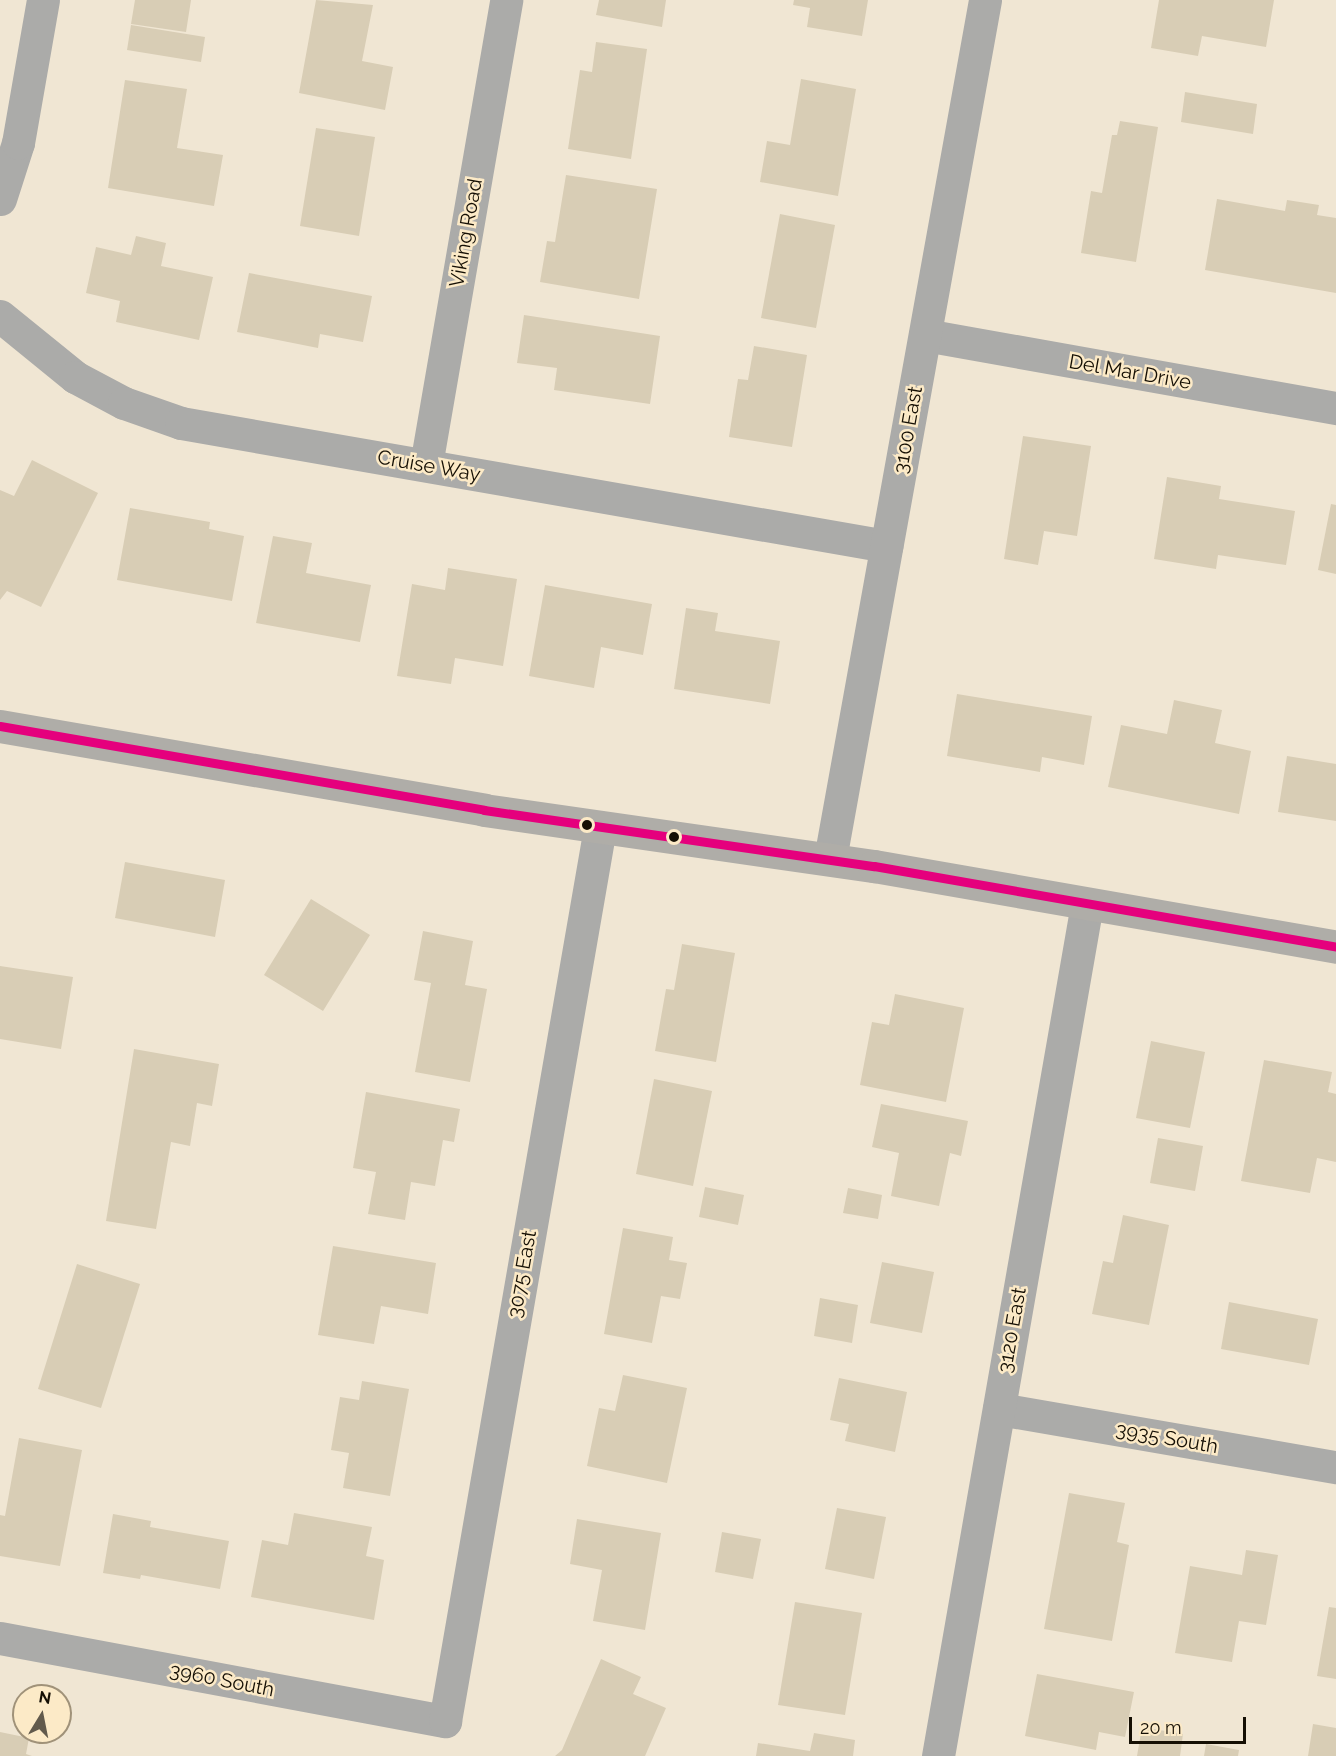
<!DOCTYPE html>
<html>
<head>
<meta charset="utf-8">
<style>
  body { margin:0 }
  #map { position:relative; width:1336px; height:1756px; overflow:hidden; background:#f0e6d3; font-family:Raleway,sans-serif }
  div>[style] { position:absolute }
  .building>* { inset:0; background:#d8cdb5 }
  .minor>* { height:33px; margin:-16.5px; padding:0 16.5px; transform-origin:16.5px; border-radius:16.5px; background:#ababa9 }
  .major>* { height:33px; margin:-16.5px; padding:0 16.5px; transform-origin:16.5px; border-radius:16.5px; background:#afada8 }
  .bus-1>* { height:9px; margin:-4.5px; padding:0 4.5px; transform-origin:4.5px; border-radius:4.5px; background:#e5007d }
  .dots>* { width:16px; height:16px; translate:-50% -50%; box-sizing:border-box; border:3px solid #fceac7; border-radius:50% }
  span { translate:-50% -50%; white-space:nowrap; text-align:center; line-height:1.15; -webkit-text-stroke:5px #fceac7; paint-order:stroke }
  .street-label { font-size:20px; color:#150f04 }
  .north { position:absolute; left:12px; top:1684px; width:60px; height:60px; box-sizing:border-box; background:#fceac7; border:2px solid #a09279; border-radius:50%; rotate:10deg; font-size:16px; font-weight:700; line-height:24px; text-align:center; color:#150f04 }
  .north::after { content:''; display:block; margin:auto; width:21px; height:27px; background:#625a4c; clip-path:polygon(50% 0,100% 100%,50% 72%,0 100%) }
  .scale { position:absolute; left:1129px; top:1717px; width:117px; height:27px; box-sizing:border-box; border:3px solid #150f04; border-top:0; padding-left:8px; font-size:18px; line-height:21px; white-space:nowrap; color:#150f04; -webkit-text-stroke:4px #fceac7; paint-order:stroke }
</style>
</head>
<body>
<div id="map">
  <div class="building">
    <i style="clip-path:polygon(135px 0,191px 0,186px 32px,131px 24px)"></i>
    <i style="clip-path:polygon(316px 0,373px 5px,362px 61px,393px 67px,385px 110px,299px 93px)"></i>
    <i style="clip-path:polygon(599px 0,666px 0,662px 27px,596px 15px)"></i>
    <i style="clip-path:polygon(794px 0,868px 0,862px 36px,807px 27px,810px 8px,793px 5px)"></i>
    <i style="clip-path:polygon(1159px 0,1274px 0,1266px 47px,1202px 36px,1198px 56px,1151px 48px)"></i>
    <i style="clip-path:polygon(131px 25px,205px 37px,201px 62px,127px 50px)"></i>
    <i style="clip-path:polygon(596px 42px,647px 49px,631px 159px,568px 149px,580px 70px,592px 72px)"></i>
    <i style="clip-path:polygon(801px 79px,856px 89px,838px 196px,760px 182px,767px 141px,790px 145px)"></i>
    <i style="clip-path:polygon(125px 80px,187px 89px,177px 148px,223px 155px,214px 206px,108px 188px)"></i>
    <i style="clip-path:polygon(1185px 92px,1257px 104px,1253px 134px,1181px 122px)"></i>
    <i style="clip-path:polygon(1120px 121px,1158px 127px,1136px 262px,1081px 253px,1091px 191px,1102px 193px,1112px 135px,1117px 135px)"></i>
    <i style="clip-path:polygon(316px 128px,375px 137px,359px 236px,300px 226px)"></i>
    <i style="clip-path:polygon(566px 175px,657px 189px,639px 299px,540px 282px,547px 241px,555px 242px)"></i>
    <i style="clip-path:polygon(1217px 199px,1285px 211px,1287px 200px,1319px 205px,1317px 215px,1336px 218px,1336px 293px,1205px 270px)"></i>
    <i style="clip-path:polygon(780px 214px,835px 225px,816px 328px,761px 318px)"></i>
    <i style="clip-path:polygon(136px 236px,166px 243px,161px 266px,213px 277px,199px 340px,116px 322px,120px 301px,86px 293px,96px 247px,131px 255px)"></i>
    <i style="clip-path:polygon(249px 273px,372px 296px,363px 342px,320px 334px,318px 348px,237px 332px)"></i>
    <i style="clip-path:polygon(524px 315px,660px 336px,650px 404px,554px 390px,557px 368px,517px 363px)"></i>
    <i style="clip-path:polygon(754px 346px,807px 355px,792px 447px,729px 437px,738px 379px,748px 380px)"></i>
    <i style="clip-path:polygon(1023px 436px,1091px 446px,1077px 536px,1044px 531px,1038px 565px,1004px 559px)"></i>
    <i style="clip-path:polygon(32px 460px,98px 493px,41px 607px,7px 591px,0 600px,0 490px,14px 496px)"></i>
    <i style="clip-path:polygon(1167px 477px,1221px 486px,1219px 499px,1295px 511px,1286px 565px,1218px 555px,1216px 569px,1154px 559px)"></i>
    <i style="clip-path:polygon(1331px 504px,1336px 505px,1336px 574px,1318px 570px)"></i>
    <i style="clip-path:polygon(130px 508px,210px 522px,209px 529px,244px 536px,232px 601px,117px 580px)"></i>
    <i style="clip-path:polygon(273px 536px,312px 543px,306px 573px,371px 585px,360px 642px,256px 623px)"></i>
    <i style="clip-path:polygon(448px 568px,517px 579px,503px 666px,455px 658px,451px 684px,397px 676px,412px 584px,445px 590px)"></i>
    <i style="clip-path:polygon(545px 585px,652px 604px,643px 655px,601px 647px,594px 688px,529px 676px)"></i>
    <i style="clip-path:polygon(686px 608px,718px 613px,715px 631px,780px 641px,770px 704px,674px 689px)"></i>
    <i style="clip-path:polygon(957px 694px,1092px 716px,1084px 765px,1042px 757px,1040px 772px,947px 756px)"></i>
    <i style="clip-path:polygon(1174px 700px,1222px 710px,1215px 743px,1251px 751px,1239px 814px,1108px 787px,1121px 725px,1167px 734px)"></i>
    <i style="clip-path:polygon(1287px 756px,1336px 764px,1336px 821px,1278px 812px)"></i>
    <i style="clip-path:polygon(125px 862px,225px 880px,215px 937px,115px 918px)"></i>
    <i style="clip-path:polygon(311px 899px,370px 935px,323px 1011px,264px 975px)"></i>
    <i style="clip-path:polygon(423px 931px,473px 941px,465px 985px,487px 989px,470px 1082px,415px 1072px,431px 983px,414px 980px)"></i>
    <i style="clip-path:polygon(682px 944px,735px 953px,716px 1062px,655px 1051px,666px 989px,674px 990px)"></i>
    <i style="clip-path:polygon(0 966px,73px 977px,61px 1049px,0 1039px)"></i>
    <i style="clip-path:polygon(895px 994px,964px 1008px,946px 1102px,860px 1085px,872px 1022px,889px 1025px)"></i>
    <i style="clip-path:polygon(1151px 1041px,1205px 1052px,1190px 1128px,1136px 1118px)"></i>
    <i style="clip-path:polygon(134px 1049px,219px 1064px,212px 1106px,197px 1103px,190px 1146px,171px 1142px,156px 1229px,106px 1221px)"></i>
    <i style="clip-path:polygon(1264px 1060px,1332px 1072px,1328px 1092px,1336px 1094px,1336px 1162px,1317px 1158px,1310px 1193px,1241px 1181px)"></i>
    <i style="clip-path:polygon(654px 1079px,712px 1091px,693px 1186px,636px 1174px)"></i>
    <i style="clip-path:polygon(366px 1092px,460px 1109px,454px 1142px,443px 1140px,435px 1186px,411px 1182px,405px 1220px,368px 1214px,376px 1172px,353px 1168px)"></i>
    <i style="clip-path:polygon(881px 1104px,968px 1121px,961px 1156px,950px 1153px,939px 1206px,891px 1196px,899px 1153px,872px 1147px)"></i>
    <i style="clip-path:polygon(1158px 1138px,1203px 1146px,1195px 1191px,1150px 1183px)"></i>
    <i style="clip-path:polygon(705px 1187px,744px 1195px,738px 1225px,699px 1217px)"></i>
    <i style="clip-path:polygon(848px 1188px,882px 1195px,878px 1219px,843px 1213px)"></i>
    <i style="clip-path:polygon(1123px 1215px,1169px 1225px,1149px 1325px,1092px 1314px,1103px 1261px,1113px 1263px)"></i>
    <i style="clip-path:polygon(623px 1228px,673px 1237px,669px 1260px,687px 1263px,680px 1299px,661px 1296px,652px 1343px,604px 1334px)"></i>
    <i style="clip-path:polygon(333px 1246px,436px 1263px,428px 1314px,381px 1306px,374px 1344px,318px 1335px)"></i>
    <i style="clip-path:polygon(882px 1262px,934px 1272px,922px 1333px,870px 1323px)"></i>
    <i style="clip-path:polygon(77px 1264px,140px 1284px,101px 1408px,38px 1389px)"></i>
    <i style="clip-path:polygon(820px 1298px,858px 1305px,852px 1343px,814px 1336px)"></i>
    <i style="clip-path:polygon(1229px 1302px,1318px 1319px,1309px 1365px,1221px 1349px)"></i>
    <i style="clip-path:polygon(623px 1375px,687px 1388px,667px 1483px,587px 1466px,599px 1408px,615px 1411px)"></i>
    <i style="clip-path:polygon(839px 1378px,907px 1392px,895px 1452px,845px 1441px,849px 1424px,830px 1420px)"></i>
    <i style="clip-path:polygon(362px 1381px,409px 1389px,390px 1496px,343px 1488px,349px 1453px,331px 1450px,340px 1397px,359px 1400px)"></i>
    <i style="clip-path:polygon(19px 1438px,82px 1450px,60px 1566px,0 1556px,0 1515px,5px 1516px)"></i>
    <i style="clip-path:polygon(1069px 1493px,1125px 1503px,1117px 1542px,1129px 1545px,1112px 1641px,1044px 1629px)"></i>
    <i style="clip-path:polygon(837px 1508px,886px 1517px,874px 1579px,825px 1569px)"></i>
    <i style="clip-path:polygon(294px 1513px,372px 1527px,366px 1556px,384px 1560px,374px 1620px,251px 1597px,262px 1540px,288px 1545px)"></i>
    <i style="clip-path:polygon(113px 1514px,151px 1521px,150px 1527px,229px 1541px,220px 1589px,141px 1575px,140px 1579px,103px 1573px)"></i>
    <i style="clip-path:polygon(577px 1519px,661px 1533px,645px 1630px,593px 1621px,602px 1570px,570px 1564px)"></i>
    <i style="clip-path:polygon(722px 1532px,761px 1539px,753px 1579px,715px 1572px)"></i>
    <i style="clip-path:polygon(1246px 1550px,1278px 1555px,1266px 1625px,1239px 1621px,1232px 1662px,1175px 1653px,1190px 1566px,1242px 1575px)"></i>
    <i style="clip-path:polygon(795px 1602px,862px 1613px,845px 1715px,778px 1705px)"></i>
    <i style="clip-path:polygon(1329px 1607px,1336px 1608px,1336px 1679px,1317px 1676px)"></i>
    <i style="clip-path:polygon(601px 1659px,641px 1677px,633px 1694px,666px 1708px,645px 1756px,555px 1756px,562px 1750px)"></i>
    <i style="clip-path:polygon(1037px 1674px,1134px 1692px,1125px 1737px,1099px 1732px,1096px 1750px,1025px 1736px)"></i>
    <i style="clip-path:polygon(1313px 1724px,1336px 1728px,1336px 1756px,1308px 1756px)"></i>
    <i style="clip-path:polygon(1142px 1727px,1183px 1734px,1180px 1756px,1137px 1756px)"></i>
    <i style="clip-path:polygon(0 1732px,29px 1738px,26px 1754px,32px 1756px,0 1756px)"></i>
    <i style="clip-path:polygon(814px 1733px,855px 1740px,853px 1756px,756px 1756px,758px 1743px,810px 1751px)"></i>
    <i style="clip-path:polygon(1206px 1744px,1239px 1750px,1238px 1756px,1204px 1756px)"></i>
  </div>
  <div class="minor">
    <i style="left:0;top:199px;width:59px;rotate:-72.2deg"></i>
    <i style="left:18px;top:143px;width:145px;rotate:-80.1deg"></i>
    <i style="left:0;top:316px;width:97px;rotate:39.1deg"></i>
    <i style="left:75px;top:377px;width:55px;rotate:28deg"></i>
    <i style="left:124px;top:403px;width:60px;rotate:19.3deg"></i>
    <i style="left:181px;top:423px;width:716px;rotate:9.9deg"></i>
    <i style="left:925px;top:335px;width:417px;rotate:10.1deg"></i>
    <i style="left:426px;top:465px;width:472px;rotate:-80.2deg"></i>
    <i style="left:830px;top:859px;width:873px;rotate:-79.77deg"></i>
    <i style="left:999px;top:1409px;width:342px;rotate:9.8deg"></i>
    <i style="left:0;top:1638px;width:453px;rotate:10.6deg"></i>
    <i style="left:445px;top:1721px;width:907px;rotate:-80.16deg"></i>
    <i style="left:938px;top:1756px;width:865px;rotate:-80.08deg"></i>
  </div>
  <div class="major">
    <i style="left:0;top:726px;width:491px;rotate:9.8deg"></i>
    <i style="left:484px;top:810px;width:394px;rotate:8.2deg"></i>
    <i style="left:874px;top:866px;width:469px;rotate:9.9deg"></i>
  </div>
  <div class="bus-1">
    <i style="left:0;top:726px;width:491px;rotate:9.8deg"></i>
    <i style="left:484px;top:810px;width:394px;rotate:8.2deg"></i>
    <i style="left:874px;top:866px;width:469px;rotate:9.9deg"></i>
  </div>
  <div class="dots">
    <i style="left:587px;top:825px;background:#150f04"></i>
    <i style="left:674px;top:837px;background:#150f04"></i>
  </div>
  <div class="street-label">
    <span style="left:466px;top:233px;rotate:-80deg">Viking Road</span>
    <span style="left:1130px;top:372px;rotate:10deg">Del Mar Drive</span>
    <span style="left:908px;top:430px;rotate:-80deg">3100 East</span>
    <span style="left:429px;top:466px;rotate:10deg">Cruise Way</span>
    <span style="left:522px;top:1274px;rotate:-80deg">3075 East</span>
    <span style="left:1012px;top:1330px;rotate:-80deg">3120 East</span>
    <span style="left:1167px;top:1438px;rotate:10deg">3935 South</span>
    <span style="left:222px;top:1680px;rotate:11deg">3960 South</span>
  </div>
  <div class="north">N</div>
  <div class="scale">20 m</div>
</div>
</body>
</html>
